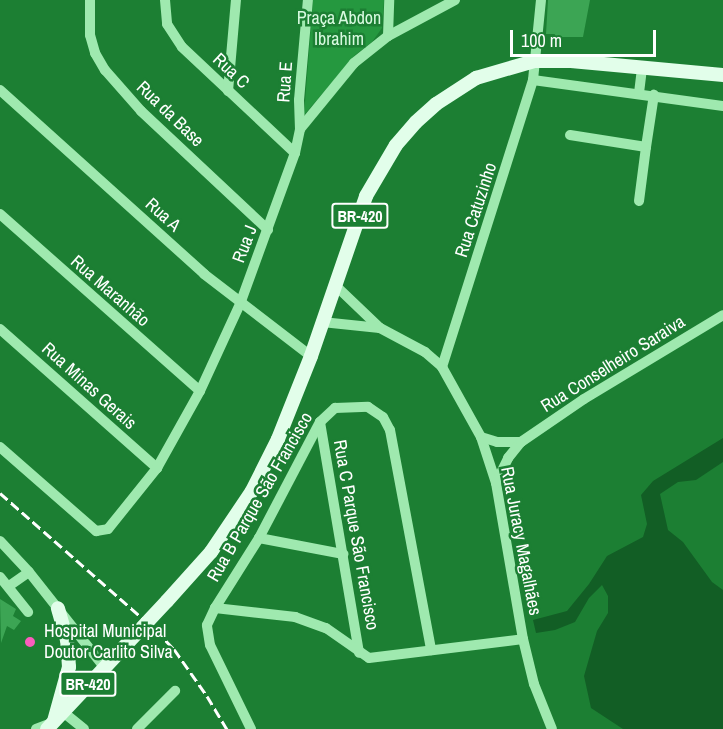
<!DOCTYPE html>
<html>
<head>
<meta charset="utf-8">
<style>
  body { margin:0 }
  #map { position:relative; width:723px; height:729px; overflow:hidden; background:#1c7f33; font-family:"Archivo Narrow",sans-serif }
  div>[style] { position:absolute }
  .green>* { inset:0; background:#25983f }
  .water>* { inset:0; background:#125e25 }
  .building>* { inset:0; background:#3ca554 }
  .minor>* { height:10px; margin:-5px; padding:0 5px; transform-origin:5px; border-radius:5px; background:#9fe9af }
  .major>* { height:14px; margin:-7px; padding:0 7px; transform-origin:7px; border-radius:7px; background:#e2feea }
  .rail>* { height:3px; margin-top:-1.5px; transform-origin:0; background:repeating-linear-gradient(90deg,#fff 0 10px,transparent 0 14.5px) }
  .major-bridge>* { height:14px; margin:-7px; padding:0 7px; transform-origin:7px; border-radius:7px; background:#e2feea }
  .dots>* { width:16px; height:16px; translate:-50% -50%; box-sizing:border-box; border:3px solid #1c7f33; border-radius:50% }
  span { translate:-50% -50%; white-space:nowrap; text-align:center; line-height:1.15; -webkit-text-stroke:5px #1c7f33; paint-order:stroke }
  .shield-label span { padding:2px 4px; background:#1c7f33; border:2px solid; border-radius:4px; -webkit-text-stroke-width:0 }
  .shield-label { font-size:16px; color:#fff; font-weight:700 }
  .park-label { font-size:18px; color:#d8fae0 }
  .street-label { font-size:18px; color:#fff }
  .poi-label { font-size:18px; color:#fff }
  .left { translate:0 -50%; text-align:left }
  .scale { position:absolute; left:510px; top:30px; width:146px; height:27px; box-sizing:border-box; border:3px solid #fff; border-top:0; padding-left:8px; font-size:18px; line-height:21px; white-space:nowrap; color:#fff; -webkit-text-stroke:4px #1c7f33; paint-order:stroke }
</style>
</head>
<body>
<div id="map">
  <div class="green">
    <i style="clip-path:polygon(313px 0,384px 0,382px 28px,372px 42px,355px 55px,304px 115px)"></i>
  </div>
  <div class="water">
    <i style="clip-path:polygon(723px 438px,723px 462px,696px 480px,678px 482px,660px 494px,668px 530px,683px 542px,712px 582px,723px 590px,723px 729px,623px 729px,591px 708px,584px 676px,597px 631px,608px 613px,608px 596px,602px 585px,589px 598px,575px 622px,555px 630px,536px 633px,533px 620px,567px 611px,589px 584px,607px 556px,643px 537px,647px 524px,641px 495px,653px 481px)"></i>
  </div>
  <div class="building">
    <i style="clip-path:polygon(548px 0,590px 0,583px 37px,554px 37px,555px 34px,546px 34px)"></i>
    <i style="clip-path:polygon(0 599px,16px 609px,13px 616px,21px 621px,14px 630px,7px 626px,1px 643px)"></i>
  </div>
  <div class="minor">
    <i style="left:90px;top:0;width:35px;rotate:90deg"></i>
    <i style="left:90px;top:35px;width:19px;rotate:74deg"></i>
    <i style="left:95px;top:53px;width:20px;rotate:60deg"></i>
    <i style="left:105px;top:70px;width:55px;rotate:48.7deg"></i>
    <i style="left:141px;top:111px;width:174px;rotate:43.1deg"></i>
    <i style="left:165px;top:0;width:24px;rotate:85deg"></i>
    <i style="left:167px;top:24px;width:27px;rotate:57deg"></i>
    <i style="left:182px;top:47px;width:155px;rotate:43.2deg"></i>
    <i style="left:388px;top:36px;width:36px;rotate:-88deg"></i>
    <i style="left:533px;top:80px;width:192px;rotate:7.8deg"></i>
    <i style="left:0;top:90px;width:275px;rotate:42deg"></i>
    <i style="left:204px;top:274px;width:135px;rotate:37.5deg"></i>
    <i style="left:228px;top:91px;width:91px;rotate:-85deg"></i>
    <i style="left:639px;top:93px;width:26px;rotate:-83deg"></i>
    <i style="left:300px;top:129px;width:29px;rotate:-92deg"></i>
    <i style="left:299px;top:100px;width:100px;rotate:-84.9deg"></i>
    <i style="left:570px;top:135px;width:77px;rotate:9deg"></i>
    <i style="left:646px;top:147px;width:53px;rotate:-81.3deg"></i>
    <i style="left:639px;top:201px;width:54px;rotate:-82.6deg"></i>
    <i style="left:0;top:214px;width:267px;rotate:41.5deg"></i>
    <i style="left:335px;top:285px;width:62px;rotate:43.7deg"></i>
    <i style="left:380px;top:328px;width:51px;rotate:28.1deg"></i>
    <i style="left:425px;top:352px;width:23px;rotate:41deg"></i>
    <i style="left:442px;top:367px;width:80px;rotate:60.9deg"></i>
    <i style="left:481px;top:437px;width:48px;rotate:71.9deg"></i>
    <i style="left:496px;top:483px;width:158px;rotate:80.2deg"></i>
    <i style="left:523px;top:639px;width:46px;rotate:76.3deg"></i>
    <i style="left:534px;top:684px;width:48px;rotate:68.2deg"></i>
    <i style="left:322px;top:322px;width:58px;rotate:5.9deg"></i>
    <i style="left:0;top:329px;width:210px;rotate:41.5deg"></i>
    <i style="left:442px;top:367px;width:301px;rotate:-72.4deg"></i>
    <i style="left:533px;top:80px;width:80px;rotate:-84.3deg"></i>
    <i style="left:320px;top:422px;width:234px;rotate:80.4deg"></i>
    <i style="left:481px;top:437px;width:17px;rotate:17deg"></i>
    <i style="left:497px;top:442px;width:24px"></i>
    <i style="left:0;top:447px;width:128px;rotate:41.2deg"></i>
    <i style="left:96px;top:531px;width:12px;rotate:-9deg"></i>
    <i style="left:108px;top:529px;width:78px;rotate:-51.2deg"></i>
    <i style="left:157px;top:468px;width:88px;rotate:-60.8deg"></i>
    <i style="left:200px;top:391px;width:96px;rotate:-65.3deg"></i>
    <i style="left:240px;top:304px;width:161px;rotate:-70deg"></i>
    <i style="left:295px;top:153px;width:25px;rotate:-78deg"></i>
    <i style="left:300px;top:129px;width:85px;rotate:-50.7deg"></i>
    <i style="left:354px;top:63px;width:43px;rotate:-38.5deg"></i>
    <i style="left:388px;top:36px;width:76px;rotate:-28.2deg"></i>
    <i style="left:496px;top:483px;width:28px;rotate:-64deg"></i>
    <i style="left:508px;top:458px;width:21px;rotate:-51deg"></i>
    <i style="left:521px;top:442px;width:76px;rotate:-34.3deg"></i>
    <i style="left:584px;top:399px;width:162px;rotate:-31.1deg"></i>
    <i style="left:259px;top:538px;width:86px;rotate:10.8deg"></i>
    <i style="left:0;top:541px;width:42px;rotate:46.9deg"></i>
    <i style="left:29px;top:572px;width:121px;rotate:51.7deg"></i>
    <i style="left:0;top:577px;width:45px;rotate:51.3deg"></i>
    <i style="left:9px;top:586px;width:24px;rotate:-35deg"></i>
    <i style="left:215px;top:608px;width:81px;rotate:6.4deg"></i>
    <i style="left:295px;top:617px;width:33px;rotate:20deg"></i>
    <i style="left:326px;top:628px;width:52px;rotate:34.9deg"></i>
    <i style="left:369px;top:658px;width:155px;rotate:-7deg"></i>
    <i style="left:63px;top:712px;width:27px;rotate:39deg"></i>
    <i style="left:36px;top:729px;width:19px;rotate:-21deg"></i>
    <i style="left:137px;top:729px;width:54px;rotate:-45deg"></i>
    <i style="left:251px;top:729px;width:93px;rotate:-116deg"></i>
    <i style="left:210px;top:645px;width:20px;rotate:-99deg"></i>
    <i style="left:207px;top:625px;width:19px;rotate:-65deg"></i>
    <i style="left:215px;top:608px;width:83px;rotate:-57.8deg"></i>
    <i style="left:259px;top:538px;width:131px;rotate:-62.3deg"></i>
    <i style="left:320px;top:422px;width:21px;rotate:-43deg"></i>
    <i style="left:335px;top:408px;width:33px;rotate:-2deg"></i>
    <i style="left:368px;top:407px;width:18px;rotate:34deg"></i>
    <i style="left:383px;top:417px;width:15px;rotate:62deg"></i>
    <i style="left:390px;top:430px;width:224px;rotate:79.4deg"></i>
  </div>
  <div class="major">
    <i style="left:167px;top:601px;width:66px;rotate:-48.1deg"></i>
    <i style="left:211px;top:552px;width:73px;rotate:-56.1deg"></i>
    <i style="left:252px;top:491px;width:58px;rotate:-63.4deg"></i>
    <i style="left:278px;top:439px;width:89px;rotate:-68.3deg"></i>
    <i style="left:311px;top:356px;width:169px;rotate:-71deg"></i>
    <i style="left:366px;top:196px;width:59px;rotate:-59.5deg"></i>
    <i style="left:396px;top:145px;width:30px;rotate:-49deg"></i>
    <i style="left:416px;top:122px;width:27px;rotate:-42deg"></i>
    <i style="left:436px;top:104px;width:48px;rotate:-33deg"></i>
    <i style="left:476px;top:78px;width:60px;rotate:-16.3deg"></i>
    <i style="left:534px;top:61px;width:37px"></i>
    <i style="left:571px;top:61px;width:153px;rotate:5.3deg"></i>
    <i style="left:54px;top:721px;width:56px;rotate:-74.5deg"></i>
    <i style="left:69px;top:667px;width:27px;rotate:-94deg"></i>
    <i style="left:67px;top:640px;width:33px;rotate:-106deg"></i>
    <i style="left:47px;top:729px;width:111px;rotate:-46.8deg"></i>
  </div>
  <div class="rail">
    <i style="left:0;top:493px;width:208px;rotate:41.3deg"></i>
    <i style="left:156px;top:630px;width:26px;rotate:47deg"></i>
    <i style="left:174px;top:649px;width:57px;rotate:54.9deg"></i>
    <i style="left:207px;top:696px;width:39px;rotate:59deg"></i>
  </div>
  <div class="major-bridge">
    <i style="left:123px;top:648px;width:64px;rotate:-46.9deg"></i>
  </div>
  <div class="dots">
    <i style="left:30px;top:642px;background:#fa5dbd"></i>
  </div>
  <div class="shield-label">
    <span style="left:360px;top:216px">BR-420</span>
    <span style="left:88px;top:684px">BR-420</span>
  </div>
  <div class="park-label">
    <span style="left:339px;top:29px">Praça Abdon<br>Ibrahim</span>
  </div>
  <div class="street-label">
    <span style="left:231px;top:71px;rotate:43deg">Rua C</span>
    <span style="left:285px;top:82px;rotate:-86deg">Rua E</span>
    <span style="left:170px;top:114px;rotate:44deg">Rua da Base</span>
    <span style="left:476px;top:210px;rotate:-72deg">Rua Catuzinho</span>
    <span style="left:163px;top:215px;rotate:42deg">Rua A</span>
    <span style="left:245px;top:244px;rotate:-69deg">Rua J</span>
    <span style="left:110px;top:291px;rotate:41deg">Rua Maranhão</span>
    <span style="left:613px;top:364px;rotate:-32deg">Rua Conselheiro Saraiva</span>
    <span style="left:89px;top:386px;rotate:42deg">Rua Minas Gerais</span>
    <span style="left:260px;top:497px;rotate:-60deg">Rua B Parque São Francisco</span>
    <span style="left:356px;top:535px;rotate:80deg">Rua C Parque São Francisco</span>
    <span style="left:521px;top:541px;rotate:79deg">Rua Juracy Magalhães</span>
  </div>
  <div class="poi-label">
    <span class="left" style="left:44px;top:642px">Hospital Municipal<br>Doutor Carlito Silva</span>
  </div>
  <div class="scale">100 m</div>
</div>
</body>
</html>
